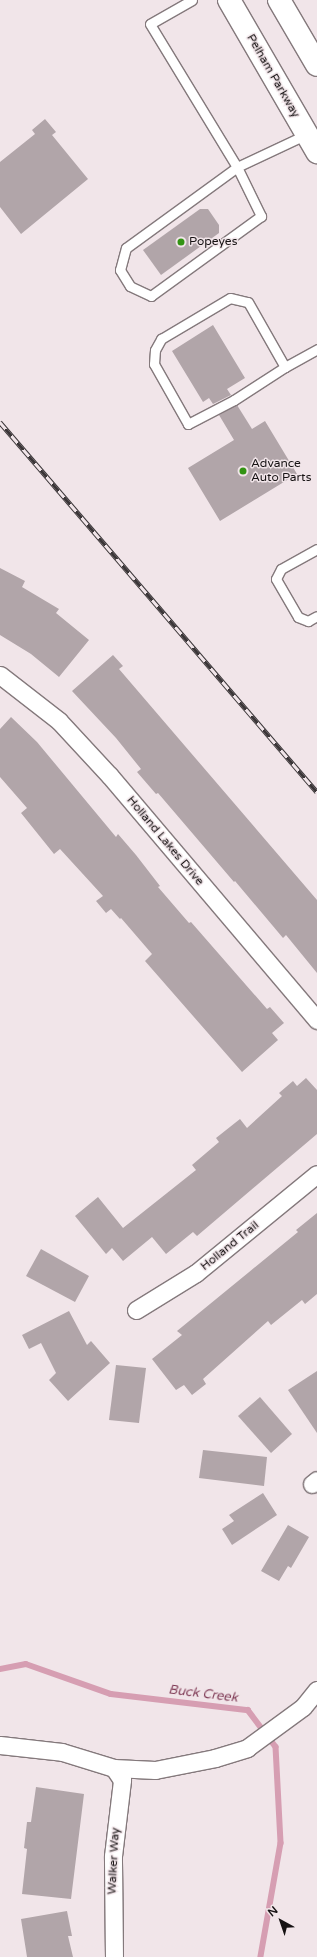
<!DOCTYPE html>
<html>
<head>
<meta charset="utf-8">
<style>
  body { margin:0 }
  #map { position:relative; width:317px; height:1957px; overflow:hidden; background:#f1e5e9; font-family:"Varela Round",sans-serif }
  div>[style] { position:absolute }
  .stream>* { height:5.5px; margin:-2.75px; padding:0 2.75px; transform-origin:2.75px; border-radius:2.75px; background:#d69eb2 }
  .building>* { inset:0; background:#b1a5a9 }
  .roads { filter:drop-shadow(1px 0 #84797c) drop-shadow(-1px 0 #84797c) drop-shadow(0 1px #84797c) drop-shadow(0 -1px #84797c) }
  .lane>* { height:9px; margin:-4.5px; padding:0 4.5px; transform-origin:4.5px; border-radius:4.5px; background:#fff }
  .street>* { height:17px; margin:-8.5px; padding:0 8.5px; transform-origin:8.5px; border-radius:8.5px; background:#fff }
  .primary>* { height:22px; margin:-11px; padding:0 11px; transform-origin:11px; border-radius:11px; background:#fff }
  .rail>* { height:4.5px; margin-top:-2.25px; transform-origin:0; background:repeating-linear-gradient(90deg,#f1e5e9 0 9px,#3b3638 0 18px); box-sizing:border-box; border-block:1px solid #3b3638 }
  .dots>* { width:11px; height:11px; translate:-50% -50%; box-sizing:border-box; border:2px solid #f1e5e9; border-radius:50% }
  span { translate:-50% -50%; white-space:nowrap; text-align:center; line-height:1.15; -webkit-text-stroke:3px #f1e5e9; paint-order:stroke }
  .street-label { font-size:12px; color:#161213 }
  .poi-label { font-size:12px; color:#161213 }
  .left { translate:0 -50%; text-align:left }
  .water-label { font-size:13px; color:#803c57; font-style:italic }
  .north { position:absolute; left:261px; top:1901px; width:40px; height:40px; -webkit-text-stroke:3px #f1e5e9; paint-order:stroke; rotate:320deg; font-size:11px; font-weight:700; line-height:16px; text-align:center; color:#161213 }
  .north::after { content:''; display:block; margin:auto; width:14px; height:18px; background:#161213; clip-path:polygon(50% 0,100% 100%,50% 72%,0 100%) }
</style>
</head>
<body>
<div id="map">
  <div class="stream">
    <i style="left:0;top:1669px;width:26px;rotate:-11deg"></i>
    <i style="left:26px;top:1664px;width:90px;rotate:19.4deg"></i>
    <i style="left:111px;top:1694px;width:138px;rotate:6.7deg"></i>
    <i style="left:248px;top:1710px;width:46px;rotate:52.9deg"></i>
    <i style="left:276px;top:1747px;width:96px;rotate:87deg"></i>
    <i style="left:281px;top:1843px;width:116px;rotate:100deg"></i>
  </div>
  <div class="building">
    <i style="clip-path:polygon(45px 119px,56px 132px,52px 135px,88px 179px,21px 234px,0 207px,0 162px,35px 134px,32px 130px)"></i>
    <i style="clip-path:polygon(200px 209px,208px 209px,219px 225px,219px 233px,161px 275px,143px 250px)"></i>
    <i style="clip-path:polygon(213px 325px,245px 378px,227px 389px,231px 395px,213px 404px,209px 398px,203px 402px,172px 351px)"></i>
    <i style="clip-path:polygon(237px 405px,252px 429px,265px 421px,297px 474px,220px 521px,188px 468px,234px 440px,219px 415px)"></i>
    <i style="clip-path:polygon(0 568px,25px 581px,22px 587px,59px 609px,56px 613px,89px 640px,59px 677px,31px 654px,0 635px)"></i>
    <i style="clip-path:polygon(113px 655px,123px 666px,119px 669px,317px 900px,317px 973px,286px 935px,283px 938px,235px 881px,234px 882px,158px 793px,156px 794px,137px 772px,141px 769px,116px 738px,72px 691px)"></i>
    <i style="clip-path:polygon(11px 717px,37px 742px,116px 837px,118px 834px,136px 855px,160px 886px,158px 887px,189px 923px,191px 922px,267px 1009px,270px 1007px,284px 1023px,272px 1033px,278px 1040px,242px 1072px,145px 961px,152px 954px,121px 918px,120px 919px,111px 909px,106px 913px,96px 901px,103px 896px,60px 849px,54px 854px,21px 813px,27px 808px,0 777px,0 729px)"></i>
    <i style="clip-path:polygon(306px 1078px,317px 1090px,317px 1134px,197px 1236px,193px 1232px,166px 1254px,152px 1237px,123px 1261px,112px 1248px,106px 1254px,75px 1216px,98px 1197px,123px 1228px,196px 1170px,192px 1165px,219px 1142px,216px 1138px,240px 1119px,247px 1128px,282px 1096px,279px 1093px,293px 1081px,297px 1086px)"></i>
    <i style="clip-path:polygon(317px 1213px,317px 1294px,305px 1304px,302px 1300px,271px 1325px,268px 1321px,203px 1379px,206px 1384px,192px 1395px,184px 1385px,176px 1390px,152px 1359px,182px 1335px,177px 1331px,298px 1232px,296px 1230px)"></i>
    <i style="clip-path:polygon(41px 1249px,89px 1276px,75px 1302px,26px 1276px)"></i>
    <i style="clip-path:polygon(69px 1311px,87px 1345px,91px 1341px,110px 1363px,68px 1401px,49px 1380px,56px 1373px,41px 1343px,29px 1349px,22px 1335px)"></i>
    <i style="clip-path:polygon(116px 1365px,146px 1368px,139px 1423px,109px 1420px)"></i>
    <i style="clip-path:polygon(317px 1371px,317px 1433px,288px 1390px)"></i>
    <i style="clip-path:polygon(260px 1397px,292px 1434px,271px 1453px,238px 1416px)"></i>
    <i style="clip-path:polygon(203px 1450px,267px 1457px,264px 1486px,199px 1478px)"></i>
    <i style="clip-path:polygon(263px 1493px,277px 1515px,232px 1545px,222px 1529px,234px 1521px,229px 1515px)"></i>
    <i style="clip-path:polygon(288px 1525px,309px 1537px,291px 1568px,288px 1566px,279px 1581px,261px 1571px)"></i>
    <i style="clip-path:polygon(36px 1787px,84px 1794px,71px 1899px,22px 1894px,27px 1849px,24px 1848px,27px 1822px,31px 1822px)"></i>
    <i style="clip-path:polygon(67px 1911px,72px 1936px,68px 1936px,73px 1957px,27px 1957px,21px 1919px)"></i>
  </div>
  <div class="roads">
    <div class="lane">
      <i style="left:192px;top:0;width:48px;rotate:150.3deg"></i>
      <i style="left:150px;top:24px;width:167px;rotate:58.7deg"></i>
      <i style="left:237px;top:167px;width:77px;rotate:-25.2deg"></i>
      <i style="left:237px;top:167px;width:55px;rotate:63.9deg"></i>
      <i style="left:261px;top:216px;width:136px;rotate:144deg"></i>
      <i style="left:151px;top:296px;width:23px;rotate:-155deg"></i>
      <i style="left:130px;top:286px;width:19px;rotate:-122deg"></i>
      <i style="left:120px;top:270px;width:23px;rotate:-75deg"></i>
      <i style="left:126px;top:248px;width:137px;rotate:-36.1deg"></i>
      <i style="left:285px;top:367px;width:61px;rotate:147.1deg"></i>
      <i style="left:234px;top:400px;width:52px;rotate:152.4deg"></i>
      <i style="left:188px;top:424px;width:69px;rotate:-119.5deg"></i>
      <i style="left:154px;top:364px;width:14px;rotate:-86deg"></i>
      <i style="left:155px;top:350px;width:13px;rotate:-61deg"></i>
      <i style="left:161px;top:339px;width:80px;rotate:-30.7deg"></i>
      <i style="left:230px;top:298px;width:18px;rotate:13deg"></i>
      <i style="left:248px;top:302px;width:75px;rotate:60.4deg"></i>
      <i style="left:285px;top:367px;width:37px;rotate:-29deg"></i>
      <i style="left:317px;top:549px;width:41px;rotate:150.9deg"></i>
      <i style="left:281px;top:569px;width:11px;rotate:117deg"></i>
      <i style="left:276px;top:579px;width:44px;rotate:59.9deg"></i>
      <i style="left:298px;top:617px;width:11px;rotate:22deg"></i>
      <i style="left:308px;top:621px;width:10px;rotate:-29deg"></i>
    </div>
    <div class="street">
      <i style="left:0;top:675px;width:75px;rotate:37.9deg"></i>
      <i style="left:59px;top:721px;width:75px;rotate:47.2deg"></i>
      <i style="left:110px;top:776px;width:320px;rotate:49.7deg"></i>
      <i style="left:136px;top:1310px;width:70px;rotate:-31.7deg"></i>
      <i style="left:196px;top:1273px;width:156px;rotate:-39.3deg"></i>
      <i style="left:312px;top:1484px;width:6px;rotate:-39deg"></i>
      <i style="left:0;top:1745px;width:62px;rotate:6.4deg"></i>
      <i style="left:62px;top:1752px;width:54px;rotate:17.1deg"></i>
      <i style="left:114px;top:1768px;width:41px;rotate:2.8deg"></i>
      <i style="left:155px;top:1770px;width:61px;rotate:-11.3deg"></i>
      <i style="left:215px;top:1758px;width:34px;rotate:-17deg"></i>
      <i style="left:247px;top:1748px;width:69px;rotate:-36.2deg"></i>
      <i style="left:303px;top:1707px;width:22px;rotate:-51deg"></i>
      <i style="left:114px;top:1957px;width:101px;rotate:-90.6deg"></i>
      <i style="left:113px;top:1856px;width:77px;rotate:-83.2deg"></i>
      <i style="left:122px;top:1780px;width:14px;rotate:-124deg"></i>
    </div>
    <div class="primary">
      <i style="left:229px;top:0;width:176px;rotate:59.9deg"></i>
      <i style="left:279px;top:0;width:75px;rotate:59.7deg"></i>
    </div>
  </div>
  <div class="rail">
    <i style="left:0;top:422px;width:487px;rotate:49.4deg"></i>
  </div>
  <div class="dots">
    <i style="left:181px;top:242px;background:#329313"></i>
    <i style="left:243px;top:471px;background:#329313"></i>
  </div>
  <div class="street-label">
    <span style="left:273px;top:76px;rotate:60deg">Pelham Parkway</span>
    <span style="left:165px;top:841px;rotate:50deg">Holland Lakes Drive</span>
    <span style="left:230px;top:1246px;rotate:-39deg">Holland Trail</span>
    <span style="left:114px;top:1861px;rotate:-87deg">Walker Way</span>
  </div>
  <div class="poi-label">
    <span class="left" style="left:189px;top:242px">Popeyes</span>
    <span class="left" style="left:251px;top:471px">Advance<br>Auto Parts</span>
  </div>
  <div class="water-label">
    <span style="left:203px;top:1694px;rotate:7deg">Buck Creek</span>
  </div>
  <div class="north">N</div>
</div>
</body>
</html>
